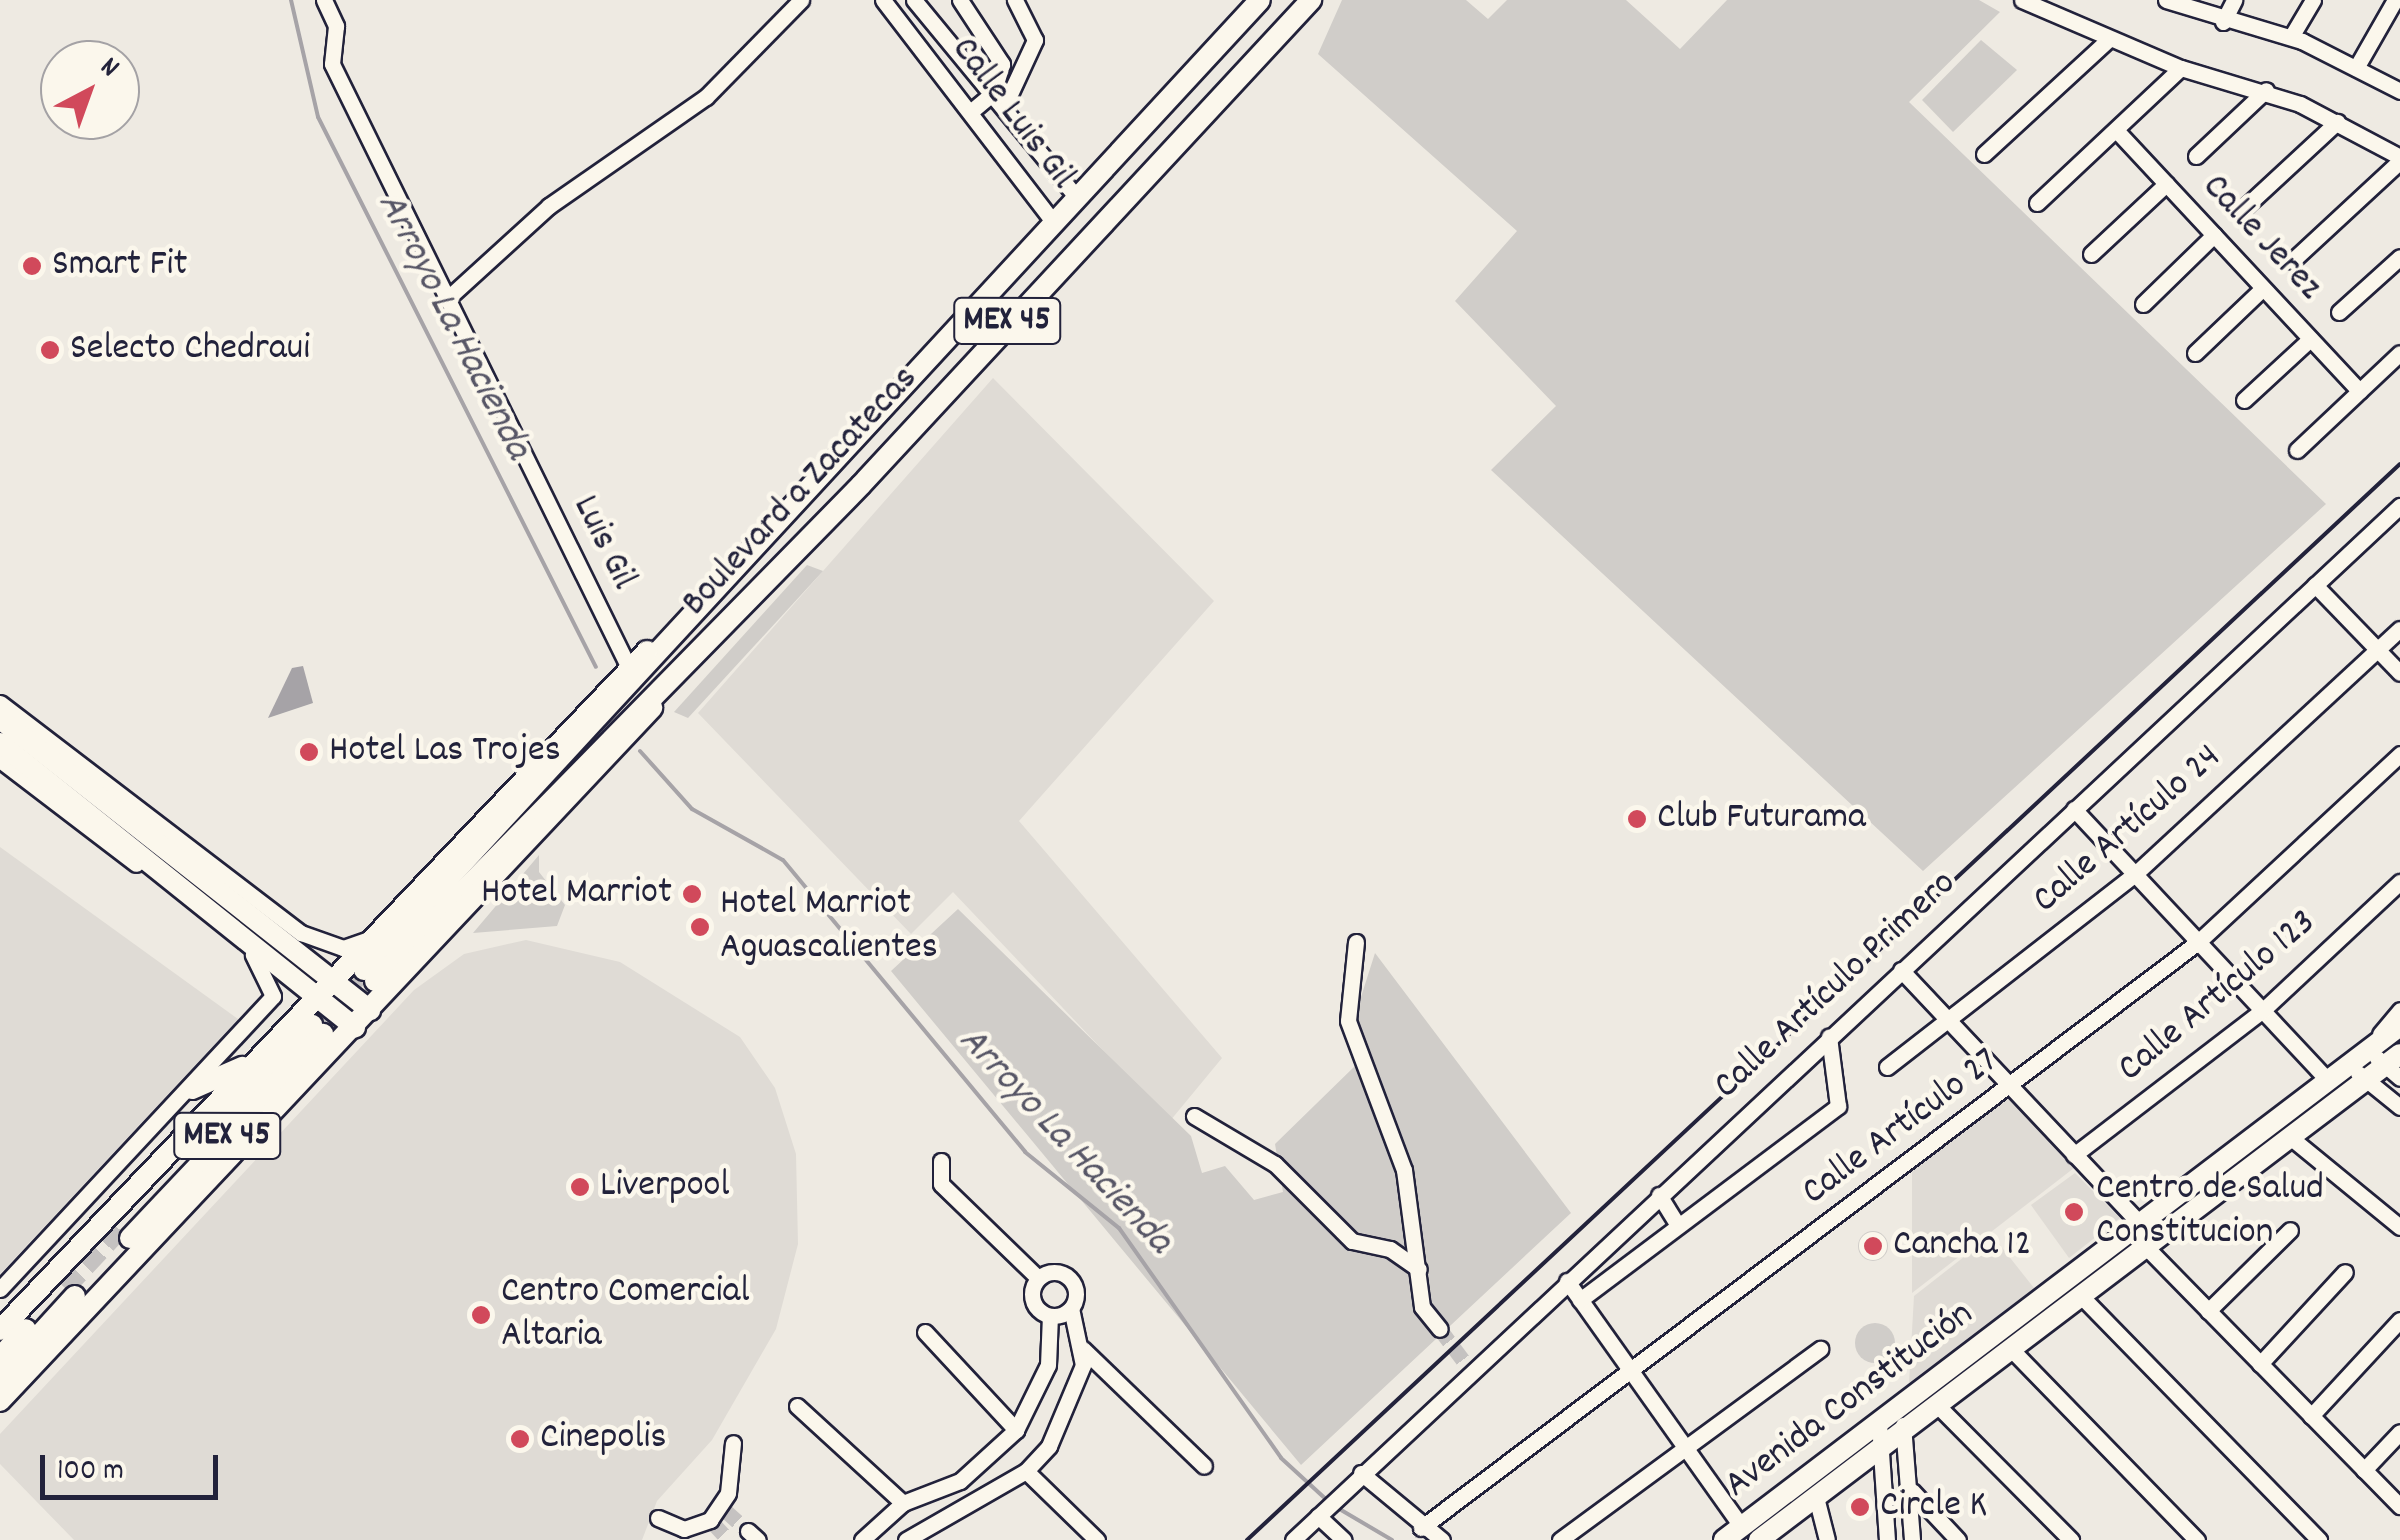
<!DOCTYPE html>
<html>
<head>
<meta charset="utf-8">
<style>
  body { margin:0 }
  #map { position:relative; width:2400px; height:1540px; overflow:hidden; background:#eeeae2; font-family:Dekko,sans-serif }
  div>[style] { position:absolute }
  .built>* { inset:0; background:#dfdbd5 }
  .green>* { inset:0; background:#d0cdc9 }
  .round { border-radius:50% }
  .water>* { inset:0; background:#a6a3a7 }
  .stream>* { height:4px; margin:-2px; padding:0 2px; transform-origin:2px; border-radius:2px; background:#a6a3a7 }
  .minor-tunnel>* { height:15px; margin-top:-7.5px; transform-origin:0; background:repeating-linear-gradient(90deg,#c5c2c1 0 15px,transparent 0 23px) }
  .major-tunnel>* { height:20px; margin-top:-10px; transform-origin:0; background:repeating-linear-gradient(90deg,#c5c2c1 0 20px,transparent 0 30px) }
  .roads { filter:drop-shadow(2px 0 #22223b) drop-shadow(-2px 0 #22223b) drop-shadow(0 2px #22223b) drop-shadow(0 -2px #22223b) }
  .minor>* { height:15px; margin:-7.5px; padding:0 7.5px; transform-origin:7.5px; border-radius:7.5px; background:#fbf7ec }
  .minor>.ring { margin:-7.5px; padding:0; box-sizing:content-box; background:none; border:15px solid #fbf7ec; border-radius:50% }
  .major>* { height:20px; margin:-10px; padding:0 10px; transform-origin:10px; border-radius:10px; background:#fbf7ec }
  .rail>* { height:4px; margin:-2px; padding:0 2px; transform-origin:2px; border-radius:2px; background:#22223b }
  .dots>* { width:28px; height:28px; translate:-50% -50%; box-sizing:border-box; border:5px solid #fbf7ec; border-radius:50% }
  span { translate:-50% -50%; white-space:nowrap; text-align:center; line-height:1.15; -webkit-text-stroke:9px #fbf7ec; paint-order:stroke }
  .shield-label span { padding:2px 8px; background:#fbf7ec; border:2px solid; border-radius:8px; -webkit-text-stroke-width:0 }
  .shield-label { font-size:35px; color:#22223b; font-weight:700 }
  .street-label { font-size:38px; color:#22223b }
  .poi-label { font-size:38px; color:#22223b }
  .left { translate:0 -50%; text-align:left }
  .right { translate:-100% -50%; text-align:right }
  .water-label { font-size:40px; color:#575666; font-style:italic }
  .north { position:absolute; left:40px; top:40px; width:100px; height:100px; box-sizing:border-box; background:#fbf7ec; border:2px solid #a4a2a5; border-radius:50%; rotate:41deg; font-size:28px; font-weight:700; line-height:40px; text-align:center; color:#22223b }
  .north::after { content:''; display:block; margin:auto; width:35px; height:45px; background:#d1495b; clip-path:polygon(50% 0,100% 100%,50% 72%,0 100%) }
  .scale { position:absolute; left:40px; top:1455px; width:178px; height:45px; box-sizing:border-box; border:5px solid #22223b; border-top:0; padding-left:12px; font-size:30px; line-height:35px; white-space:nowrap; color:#22223b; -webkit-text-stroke:8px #fbf7ec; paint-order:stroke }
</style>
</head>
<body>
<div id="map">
  <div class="built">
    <i style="clip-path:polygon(993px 378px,1214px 601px,1019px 821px,1222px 1058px,1170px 1121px,953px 892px,911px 934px,698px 713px)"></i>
    <i style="clip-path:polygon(0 847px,238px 1019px,0 1274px)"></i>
    <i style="clip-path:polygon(526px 940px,620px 962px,740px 1037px,775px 1088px,796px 1154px,798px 1244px,776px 1329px,712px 1440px,657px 1501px,642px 1540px,74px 1540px,0 1464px,0 1434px,414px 990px,464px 954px)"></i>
    <i style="clip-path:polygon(2006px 1094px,2074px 1168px,1912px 1293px,1912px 1170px)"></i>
    <i style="clip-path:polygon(2075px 1173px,2120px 1218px,2069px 1258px,2031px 1205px)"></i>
    <i style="clip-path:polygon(1992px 1235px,2034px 1288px,1909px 1383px,1914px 1296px)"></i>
  </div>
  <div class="green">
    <i style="clip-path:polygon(1342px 0,1466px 0,1488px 19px,1507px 0,1626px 0,1680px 49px,1727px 0,1979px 0,2000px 12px,1909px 102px,2326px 504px,1923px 871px,1491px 470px,1556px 406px,1455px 301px,1517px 231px,1318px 54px)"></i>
    <i style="clip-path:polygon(1981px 40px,2017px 70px,1953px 132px,1922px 100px)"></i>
    <i style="clip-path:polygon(807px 565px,823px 571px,688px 718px,674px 712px)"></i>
    <i style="clip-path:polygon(539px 855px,539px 872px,565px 905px,557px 926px,473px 933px)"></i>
    <i style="clip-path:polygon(958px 909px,1191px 1136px,1202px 1173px,1225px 1166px,1254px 1200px,1283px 1192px,1275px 1144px,1356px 1065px,1354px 1019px,1375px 953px,1571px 1213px,1301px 1465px,891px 971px)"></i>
    <i class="round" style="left:1858px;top:1231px;width:30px;height:30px"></i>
    <i class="round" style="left:1855px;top:1323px;width:40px;height:40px"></i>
  </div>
  <div class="water">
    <i style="clip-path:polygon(303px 666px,313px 703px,268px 718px,292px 668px)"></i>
  </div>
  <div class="stream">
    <i style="left:291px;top:0;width:120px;rotate:77deg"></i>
    <i style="left:318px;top:117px;width:616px;rotate:63.19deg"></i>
    <i style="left:640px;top:751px;width:78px;rotate:48.1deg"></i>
    <i style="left:692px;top:809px;width:104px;rotate:29.3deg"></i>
    <i style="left:783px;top:860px;width:379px;rotate:50.3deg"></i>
    <i style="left:1025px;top:1152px;width:121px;rotate:39deg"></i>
    <i style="left:1119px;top:1228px;width:281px;rotate:54.8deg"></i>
    <i style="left:1281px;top:1458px;width:64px;rotate:42.5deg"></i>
    <i style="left:1336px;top:1507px;width:65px;rotate:30.5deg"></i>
  </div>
  <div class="minor-tunnel">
    <i style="left:1440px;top:1329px;width:49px;rotate:53.4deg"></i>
    <i style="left:726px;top:1511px;width:30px;rotate:42deg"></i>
    <i style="left:713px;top:1523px;width:23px;rotate:47deg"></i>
  </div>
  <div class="major-tunnel">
    <i style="left:312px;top:1025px;width:76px;rotate:-46.6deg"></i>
    <i style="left:65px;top:1288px;width:82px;rotate:-47deg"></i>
  </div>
  <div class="roads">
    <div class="minor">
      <i style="left:324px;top:0;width:29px;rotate:65deg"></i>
      <i style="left:336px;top:26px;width:38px;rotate:96deg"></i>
      <i style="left:332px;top:64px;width:682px;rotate:63.81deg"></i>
      <i style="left:883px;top:0;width:277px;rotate:52.5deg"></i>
      <i style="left:914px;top:0;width:253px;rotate:50.5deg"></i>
      <i style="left:960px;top:0;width:77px;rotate:56.7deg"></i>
      <i style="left:1002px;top:64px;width:30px;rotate:107deg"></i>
      <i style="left:993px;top:93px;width:30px;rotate:140deg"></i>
      <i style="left:2022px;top:0;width:173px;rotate:23.2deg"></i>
      <i style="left:2181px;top:68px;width:124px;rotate:16.8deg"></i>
      <i style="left:2300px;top:104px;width:113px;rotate:27.9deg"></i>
      <i style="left:2166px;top:0;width:142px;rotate:16.8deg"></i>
      <i style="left:2302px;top:41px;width:110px;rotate:27deg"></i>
      <i style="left:2223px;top:22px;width:25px;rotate:-63deg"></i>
      <i style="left:2291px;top:37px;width:43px;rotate:-59.3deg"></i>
      <i style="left:2356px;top:68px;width:78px;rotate:-60.2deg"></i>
      <i style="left:1004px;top:107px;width:74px;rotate:-65.2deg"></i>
      <i style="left:1035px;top:40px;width:45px;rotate:-116.6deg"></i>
      <i style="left:2116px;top:130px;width:357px;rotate:47deg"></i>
      <i style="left:1984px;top:154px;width:168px;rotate:-42.6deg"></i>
      <i style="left:2196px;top:156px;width:96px;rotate:-43.3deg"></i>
      <i style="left:2037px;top:203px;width:197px;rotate:-43.2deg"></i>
      <i style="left:2244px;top:208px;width:127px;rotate:-42.8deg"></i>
      <i style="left:2091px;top:254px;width:103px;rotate:-43deg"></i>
      <i style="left:2292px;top:261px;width:147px;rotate:-42.8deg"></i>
      <i style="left:448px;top:298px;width:137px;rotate:-42.3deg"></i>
      <i style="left:549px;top:206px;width:191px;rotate:-34.8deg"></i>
      <i style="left:706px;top:97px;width:136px;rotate:-45.6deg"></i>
      <i style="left:2143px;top:304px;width:99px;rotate:-44.2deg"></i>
      <i style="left:2339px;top:312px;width:82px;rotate:-42deg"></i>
      <i style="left:2195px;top:353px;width:94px;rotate:-43.7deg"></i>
      <i style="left:2244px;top:400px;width:90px;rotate:-42.7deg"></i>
      <i style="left:2297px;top:450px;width:141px;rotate:-43.3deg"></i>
      <i style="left:2315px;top:585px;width:122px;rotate:46deg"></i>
      <i style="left:0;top:703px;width:379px;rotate:37.4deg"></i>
      <i style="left:301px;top:933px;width:45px;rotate:19.7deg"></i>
      <i style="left:343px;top:948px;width:28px;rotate:-19deg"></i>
      <i style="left:0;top:760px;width:171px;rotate:37.4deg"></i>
      <i style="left:2074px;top:809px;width:371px;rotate:46.9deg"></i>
      <i style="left:1356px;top:942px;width:79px;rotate:95.8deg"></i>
      <i style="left:1348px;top:1021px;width:159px;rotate:69.4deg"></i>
      <i style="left:1404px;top:1170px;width:138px;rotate:82.5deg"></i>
      <i style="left:1422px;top:1307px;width:28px;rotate:51deg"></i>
      <i style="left:1901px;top:970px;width:349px;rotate:46.7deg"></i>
      <i style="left:2380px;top:1034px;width:31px;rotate:-50deg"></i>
      <i style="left:2377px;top:1058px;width:30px;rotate:41deg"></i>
      <i style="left:1887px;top:1067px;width:313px;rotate:-37.9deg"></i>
      <i style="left:2134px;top:875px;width:362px;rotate:-42.8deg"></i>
      <i style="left:2358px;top:1073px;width:54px;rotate:39deg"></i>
      <i style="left:1194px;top:1116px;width:94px;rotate:30.7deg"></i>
      <i style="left:1275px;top:1164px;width:109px;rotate:45deg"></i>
      <i style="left:1352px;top:1241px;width:39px;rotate:12deg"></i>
      <i style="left:1390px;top:1249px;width:35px;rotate:35deg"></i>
      <i style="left:2290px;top:1137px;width:142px;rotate:39.3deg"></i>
      <i style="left:2074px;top:1155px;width:237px;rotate:-37.5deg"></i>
      <i style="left:2262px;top:1011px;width:189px;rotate:-43.1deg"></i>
      <i style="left:941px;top:1161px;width:23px;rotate:90deg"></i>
      <i style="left:941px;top:1184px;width:135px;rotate:44.1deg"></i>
      <i style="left:1659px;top:1195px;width:36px;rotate:58deg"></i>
      <i style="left:2146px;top:1247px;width:363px;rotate:45.6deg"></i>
      <i class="ring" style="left:1032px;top:1272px;width:29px;height:29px"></i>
      <i style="left:1567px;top:1281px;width:302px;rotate:54.6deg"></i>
      <i style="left:0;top:1289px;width:400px;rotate:-47deg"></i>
      <i style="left:273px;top:996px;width:46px;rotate:-116deg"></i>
      <i style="left:2081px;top:1296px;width:341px;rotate:45.7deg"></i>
      <i style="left:1580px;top:1300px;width:323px;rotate:-36.9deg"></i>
      <i style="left:1838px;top:1106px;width:70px;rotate:-97.4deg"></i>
      <i style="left:2208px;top:1311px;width:115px;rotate:-44.6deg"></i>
      <i style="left:925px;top:1332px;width:134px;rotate:47.1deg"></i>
      <i style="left:1083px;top:1349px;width:168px;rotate:44deg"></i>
      <i style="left:2011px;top:1349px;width:267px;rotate:45.8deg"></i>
      <i style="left:2260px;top:1364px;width:125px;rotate:-47.3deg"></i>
      <i style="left:797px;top:1406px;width:144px;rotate:42.5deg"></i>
      <i style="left:1938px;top:1406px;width:189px;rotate:45.2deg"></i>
      <i style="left:2311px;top:1416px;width:131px;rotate:-47.2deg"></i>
      <i style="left:1879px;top:1423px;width:117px;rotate:86.1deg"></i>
      <i style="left:1903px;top:1425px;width:115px;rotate:85.5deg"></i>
      <i style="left:2364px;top:1470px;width:52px;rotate:-46.5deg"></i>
      <i style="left:1026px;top:1471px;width:99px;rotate:44.2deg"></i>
      <i style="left:1361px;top:1473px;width:105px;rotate:39.6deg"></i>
      <i style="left:1912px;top:1491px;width:67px;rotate:46.8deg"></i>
      <i style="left:1816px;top:1497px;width:44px;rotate:75.7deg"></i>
      <i style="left:1318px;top:1516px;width:35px;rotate:43deg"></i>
      <i style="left:658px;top:1518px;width:28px;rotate:23deg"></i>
      <i style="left:684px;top:1529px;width:28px;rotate:-19deg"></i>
      <i style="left:710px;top:1520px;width:32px;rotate:-56deg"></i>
      <i style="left:728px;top:1493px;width:50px;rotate:-84.3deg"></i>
      <i style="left:1421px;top:1528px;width:973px;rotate:-37.02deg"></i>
      <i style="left:2198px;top:942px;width:276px;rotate:-42.9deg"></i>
      <i style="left:748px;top:1531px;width:13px;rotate:42deg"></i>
      <i style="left:862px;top:1540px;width:55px;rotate:-42.1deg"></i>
      <i style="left:903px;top:1503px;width:61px;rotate:-21.1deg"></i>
      <i style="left:960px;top:1481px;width:76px;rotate:-42.3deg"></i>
      <i style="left:1016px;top:1430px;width:72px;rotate:-63.8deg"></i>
      <i style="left:1048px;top:1365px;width:49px;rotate:-87.7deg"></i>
      <i style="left:906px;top:1540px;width:138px;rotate:-29.9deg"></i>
      <i style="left:1026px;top:1471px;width:34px;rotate:-47deg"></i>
      <i style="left:1049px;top:1446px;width:88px;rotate:-67.2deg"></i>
      <i style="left:1083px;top:1365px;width:58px;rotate:-101.9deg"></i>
      <i style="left:1293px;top:1540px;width:1515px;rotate:-43.05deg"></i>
      <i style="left:1560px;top:1540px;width:323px;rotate:-36.3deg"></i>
    </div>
    <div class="major">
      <i style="left:0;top:719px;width:471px;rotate:38.2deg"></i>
      <i style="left:0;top:743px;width:455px;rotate:38.7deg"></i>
      <i style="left:364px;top:970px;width:1320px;rotate:-47.27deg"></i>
      <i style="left:375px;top:981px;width:694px;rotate:-45.58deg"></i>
      <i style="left:861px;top:485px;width:662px;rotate:-47.14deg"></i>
      <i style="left:192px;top:1089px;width:55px;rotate:-23.7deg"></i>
      <i style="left:204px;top:1140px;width:158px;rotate:-46.8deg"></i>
      <i style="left:130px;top:1238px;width:281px;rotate:-46.6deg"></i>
      <i style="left:0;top:1330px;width:938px;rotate:-46.38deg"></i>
      <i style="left:0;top:1357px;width:38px;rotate:-47deg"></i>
      <i style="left:0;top:1378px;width:111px;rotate:-47.6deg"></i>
      <i style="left:0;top:1401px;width:952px;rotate:-46.75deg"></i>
      <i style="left:1724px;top:1540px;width:849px;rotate:-37.25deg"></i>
      <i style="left:1759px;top:1540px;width:804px;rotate:-37.17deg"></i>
    </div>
  </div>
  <div class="rail">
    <i style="left:1247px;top:1540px;width:1577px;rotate:-43.02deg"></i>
  </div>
  <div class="dots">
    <i style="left:32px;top:266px;background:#d1495b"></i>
    <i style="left:50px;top:350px;background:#d1495b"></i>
    <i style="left:309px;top:752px;background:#d1495b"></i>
    <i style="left:1637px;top:819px;background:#d1495b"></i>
    <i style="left:692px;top:894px;background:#d1495b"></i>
    <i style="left:700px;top:927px;background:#d1495b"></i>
    <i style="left:580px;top:1187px;background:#d1495b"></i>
    <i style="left:2074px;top:1212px;background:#d1495b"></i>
    <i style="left:1873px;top:1246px;background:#d1495b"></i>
    <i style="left:481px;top:1315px;background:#d1495b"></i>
    <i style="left:520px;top:1439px;background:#d1495b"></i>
    <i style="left:1860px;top:1507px;background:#d1495b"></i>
  </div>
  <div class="shield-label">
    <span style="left:1007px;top:321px">MEX 45</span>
    <span style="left:227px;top:1136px">MEX 45</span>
  </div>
  <div class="street-label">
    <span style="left:1012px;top:114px;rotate:53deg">Calle Luis Gil</span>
    <span style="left:2261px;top:238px;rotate:47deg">Calle Jerez</span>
    <span style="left:801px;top:492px;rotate:-47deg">Boulevard a Zacatecas</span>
    <span style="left:603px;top:543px;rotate:64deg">Luis Gil</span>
    <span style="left:2128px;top:830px;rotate:-41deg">Calle Artículo 24</span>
    <span style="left:1836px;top:986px;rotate:-43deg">Calle Artículo Primero</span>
    <span style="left:2218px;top:997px;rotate:-40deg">Calle Artículo 123</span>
    <span style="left:1901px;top:1128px;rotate:-37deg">Calle Artículo 27</span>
    <span style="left:1850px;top:1401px;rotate:-37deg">Avenida Constitución</span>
  </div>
  <div class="poi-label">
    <span class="left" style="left:52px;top:266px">Smart Fit</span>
    <span class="left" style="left:70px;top:350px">Selecto Chedraui</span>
    <span class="left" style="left:329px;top:752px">Hotel Las Trojes</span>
    <span class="left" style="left:1657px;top:819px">Club Futurama</span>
    <span class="right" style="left:672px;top:894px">Hotel Marriot</span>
    <span class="left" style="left:720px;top:927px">Hotel Marriot<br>Aguascalientes</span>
    <span class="left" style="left:600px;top:1187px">Liverpool</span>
    <span class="left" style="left:2096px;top:1212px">Centro de Salud<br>Constitucion</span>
    <span class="left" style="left:1893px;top:1246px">Cancha 12</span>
    <span class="left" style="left:501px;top:1315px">Centro Comercial<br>Altaria</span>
    <span class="left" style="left:540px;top:1439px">Cinepolis</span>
    <span class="left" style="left:1880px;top:1507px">Circle K</span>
  </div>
  <div class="water-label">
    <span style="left:452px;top:327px;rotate:63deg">Arroyo La Hacienda</span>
    <span style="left:1064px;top:1142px;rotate:47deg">Arroyo La Hacienda</span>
  </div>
  <div class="north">N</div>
  <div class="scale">100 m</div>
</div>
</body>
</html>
